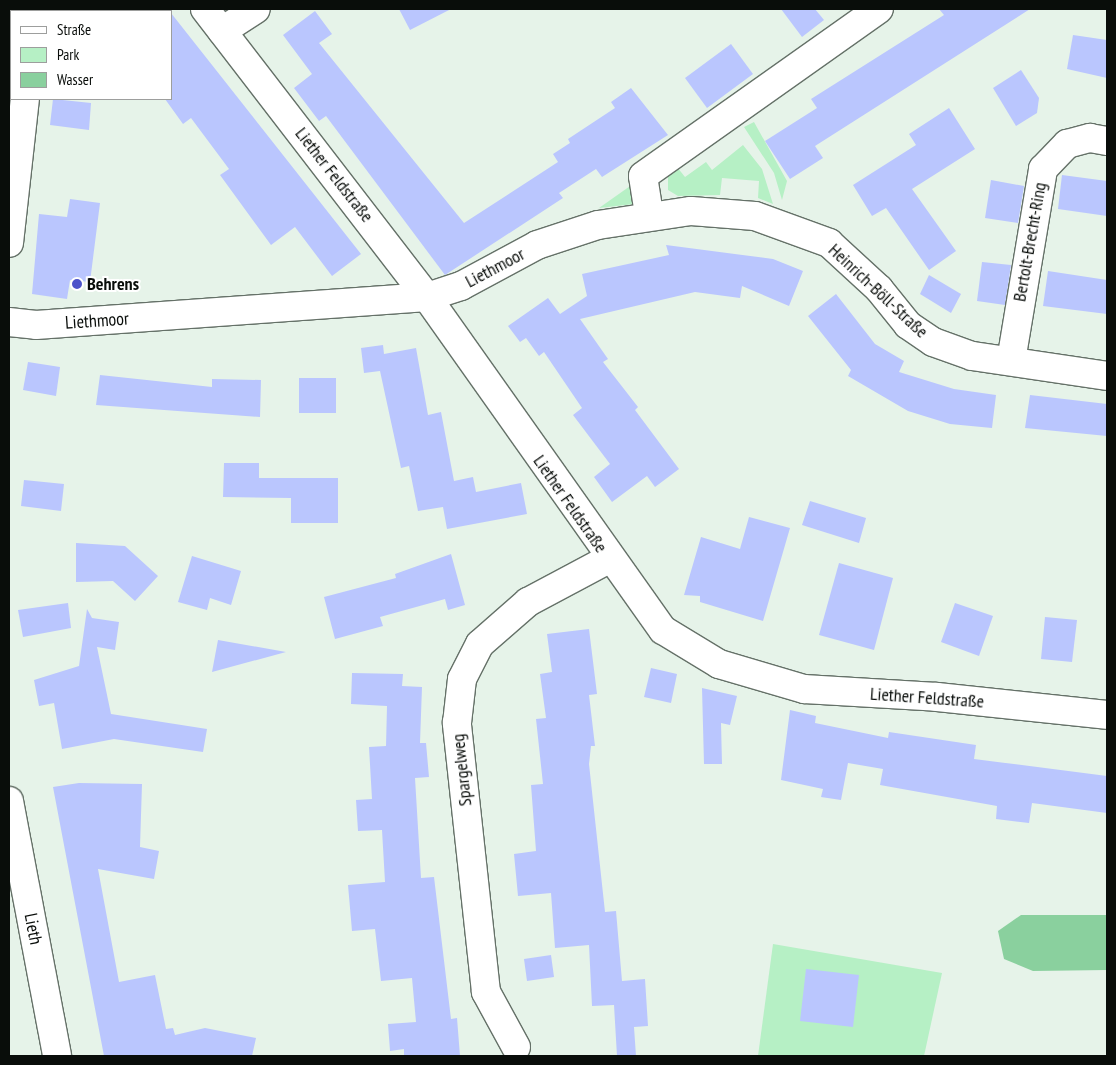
<!DOCTYPE html>
<html>
<head>
<meta charset="utf-8">
<style>
  body { margin:0 }
  #map { position:relative; width:1116px; height:1065px; overflow:hidden; background:#e6f3e9; font-family:"PT Sans Narrow",sans-serif }
  div>[style] { position:absolute }
  .green>* { inset:0; background:#b6f0c5 }
  .water>* { inset:0; background:#8ad09e }
  .building>* { inset:0; background:#bac6fe }
  .roads { filter:drop-shadow(1px 0 #657168) drop-shadow(-1px 0 #657168) drop-shadow(0 1px #657168) drop-shadow(0 -1px #657168) }
  .minor>* { height:28px; margin:-14px; padding:0 14px; transform-origin:14px; border-radius:14px; background:#fff }
  .dots>* { width:14px; height:14px; translate:-50% -50%; box-sizing:border-box; border:2px solid #fff; border-radius:50% }
  span { translate:-50% -50%; white-space:nowrap; text-align:center; line-height:1.15; -webkit-text-stroke:4px #fff; paint-order:stroke }
  .street-label { font-size:18px; color:#090d0a }
  .poi-label { font-size:18px; color:#090d0a; font-weight:700 }
  .left { translate:0 -50%; text-align:left }
  .frame { position:absolute; inset:0; border:10px solid #090d0a; pointer-events:none }
  .legend { position:absolute; left:10px; top:10px; width:162px; height:90px; box-sizing:border-box; background:#fff; border:1px solid #9d9e9d; margin:0; padding:6px 9px; list-style:none; font-size:15px; color:#090d0a }
  .legend li { display:flex; align-items:center; gap:10px; height:25px }
  .legend b { width:25px; border:1px solid #9d9e9d }
</style>
</head>
<body>
<div id="map">
  <div class="green">
    <i style="clip-path:polygon(754px 122px,787px 181px,782px 200px,774px 173px,744px 127px)"></i>
    <i style="clip-path:polygon(743px 145px,762px 169px,773px 204px,758px 198px,759px 181px,722px 178px,720px 195px,678px 196px,668px 190px,668px 176px,677px 167px,685px 177px,706px 162px,712px 170px)"></i>
    <i style="clip-path:polygon(633px 184px,634px 204px,599px 208px)"></i>
    <i style="clip-path:polygon(773px 944px,942px 973px,924px 1056px,758px 1056px)"></i>
  </div>
  <div class="water">
    <i style="clip-path:polygon(1021px 915px,1107px 915px,1107px 970px,1033px 971px,1004px 959px,998px 931px)"></i>
  </div>
  <div class="building">
    <i style="clip-path:polygon(399px 9px,451px 9px,410px 30px)"></i>
    <i style="clip-path:polygon(781px 9px,815px 9px,824px 20px,802px 37px)"></i>
    <i style="clip-path:polygon(939px 9px,1030px 9px,815px 146px,823px 158px,790px 179px,765px 141px,817px 108px,811px 99px,944px 15px)"></i>
    <i style="clip-path:polygon(315px 11px,332px 34px,319px 43px,464px 223px,558px 162px,553px 154px,570px 143px,568px 139px,615px 108px,611px 102px,631px 88px,668px 135px,602px 177px,596px 169px,559px 193px,563px 198px,445px 275px,326px 116px,319px 121px,294px 88px,312px 74px,283px 35px)"></i>
    <i style="clip-path:polygon(171px 13px,361px 254px,332px 276px,295px 227px,271px 245px,220px 175px,229px 169px,191px 118px,183px 124px,165px 99px,171px 99px)"></i>
    <i style="clip-path:polygon(1073px 35px,1107px 40px,1107px 78px,1067px 69px)"></i>
    <i style="clip-path:polygon(731px 44px,753px 74px,707px 108px,685px 78px)"></i>
    <i style="clip-path:polygon(1021px 70px,1039px 98px,1037px 113px,1016px 126px,993px 88px)"></i>
    <i style="clip-path:polygon(53px 99px,91px 103px,89px 130px,50px 125px)"></i>
    <i style="clip-path:polygon(949px 108px,975px 149px,912px 189px,956px 251px,929px 270px,886px 208px,872px 216px,853px 185px,916px 145px,909px 134px)"></i>
    <i style="clip-path:polygon(1062px 175px,1107px 181px,1107px 216px,1058px 209px)"></i>
    <i style="clip-path:polygon(991px 180px,1024px 186px,1018px 223px,985px 218px)"></i>
    <i style="clip-path:polygon(70px 199px,100px 203px,90px 282px,70px 280px,67px 299px,32px 294px,39px 214px,67px 217px)"></i>
    <i style="clip-path:polygon(666px 245px,773px 259px,803px 271px,789px 306px,742px 286px,740px 298px,695px 292px,580px 319px,608px 359px,603px 362px,638px 407px,635px 410px,679px 469px,655px 487px,647px 476px,612px 502px,594px 477px,610px 464px,573px 415px,582px 408px,544px 352px,539px 356px,526px 338px,520px 342px,508px 326px,548px 298px,560px 314px,587px 296px,582px 274px,669px 255px)"></i>
    <i style="clip-path:polygon(982px 262px,1011px 265px,1005px 305px,977px 301px)"></i>
    <i style="clip-path:polygon(1048px 271px,1107px 280px,1107px 314px,1043px 306px)"></i>
    <i style="clip-path:polygon(929px 275px,961px 294px,951px 313px,920px 294px)"></i>
    <i style="clip-path:polygon(836px 294px,875px 344px,904px 361px,899px 372px,954px 389px,996px 395px,992px 428px,950px 424px,908px 411px,848px 376px,851px 370px,808px 316px)"></i>
    <i style="clip-path:polygon(383px 345px,384px 354px,416px 348px,428px 415px,441px 412px,454px 481px,473px 477px,476px 492px,521px 483px,527px 514px,447px 529px,443px 507px,418px 511px,409px 466px,401px 468px,380px 371px,364px 373px,361px 348px)"></i>
    <i style="clip-path:polygon(28px 362px,60px 367px,56px 396px,23px 390px)"></i>
    <i style="clip-path:polygon(100px 375px,212px 387px,212px 379px,261px 380px,260px 417px,96px 405px)"></i>
    <i style="clip-path:polygon(299px 378px,336px 378px,336px 413px,299px 413px)"></i>
    <i style="clip-path:polygon(1030px 395px,1107px 404px,1107px 436px,1025px 428px)"></i>
    <i style="clip-path:polygon(224px 463px,259px 463px,259px 478px,338px 478px,338px 523px,291px 523px,291px 498px,223px 497px)"></i>
    <i style="clip-path:polygon(24px 480px,64px 484px,61px 511px,21px 506px)"></i>
    <i style="clip-path:polygon(810px 501px,866px 518px,859px 543px,802px 525px)"></i>
    <i style="clip-path:polygon(749px 517px,790px 528px,763px 621px,700px 602px,700px 596px,684px 595px,701px 537px,740px 549px)"></i>
    <i style="clip-path:polygon(76px 543px,125px 546px,158px 576px,135px 601px,113px 581px,76px 582px)"></i>
    <i style="clip-path:polygon(451px 554px,465px 605px,448px 610px,445px 599px,380px 617px,383px 626px,335px 639px,324px 597px,396px 578px,395px 574px)"></i>
    <i style="clip-path:polygon(192px 556px,241px 571px,231px 605px,210px 598px,207px 610px,178px 602px)"></i>
    <i style="clip-path:polygon(839px 563px,893px 578px,874px 650px,819px 635px)"></i>
    <i style="clip-path:polygon(68px 603px,71px 628px,23px 637px,18px 610px)"></i>
    <i style="clip-path:polygon(955px 603px,993px 616px,979px 656px,941px 642px)"></i>
    <i style="clip-path:polygon(87px 609px,92px 618px,119px 622px,115px 650px,97px 647px,111px 714px,207px 729px,203px 752px,114px 739px,62px 749px,54px 703px,39px 706px,34px 680px,79px 666px)"></i>
    <i style="clip-path:polygon(1045px 617px,1077px 620px,1072px 662px,1041px 659px)"></i>
    <i style="clip-path:polygon(589px 629px,597px 694px,589px 695px,595px 746px,591px 746px,589px 764px,605px 912px,616px 911px,622px 981px,645px 979px,648px 1026px,634px 1027px,636px 1056px,617px 1056px,614px 1005px,592px 1006px,589px 945px,555px 948px,551px 893px,518px 896px,514px 854px,536px 851px,531px 785px,543px 784px,536px 719px,546px 718px,540px 674px,552px 672px,547px 634px)"></i>
    <i style="clip-path:polygon(218px 640px,286px 652px,212px 672px)"></i>
    <i style="clip-path:polygon(651px 668px,677px 674px,671px 703px,644px 697px)"></i>
    <i style="clip-path:polygon(352px 673px,403px 674px,402px 686px,422px 687px,420px 743px,426px 743px,429px 777px,415px 778px,421px 878px,434px 877px,451px 1019px,457px 1018px,460px 1056px,404px 1056px,404px 1049px,390px 1051px,388px 1024px,416px 1022px,412px 978px,381px 981px,375px 929px,352px 931px,348px 885px,385px 882px,382px 830px,358px 831px,356px 800px,372px 799px,369px 747px,386px 746px,387px 706px,351px 704px)"></i>
    <i style="clip-path:polygon(702px 688px,737px 696px,730px 725px,721px 723px,722px 764px,704px 764px)"></i>
    <i style="clip-path:polygon(790px 710px,816px 716px,815px 723px,888px 738px,889px 732px,976px 745px,974px 759px,1107px 776px,1107px 813px,1032px 803px,1029px 823px,996px 819px,997px 806px,880px 785px,883px 769px,848px 763px,841px 800px,821px 797px,823px 789px,781px 780px)"></i>
    <i style="clip-path:polygon(79px 783px,142px 784px,140px 847px,159px 851px,154px 879px,98px 869px,119px 982px,155px 975px,166px 1029px,173px 1028px,175px 1035px,205px 1028px,256px 1038px,252px 1056px,104px 1056px,53px 787px)"></i>
    <i style="clip-path:polygon(551px 955px,554px 977px,527px 981px,524px 959px)"></i>
    <i style="clip-path:polygon(806px 969px,859px 975px,853px 1027px,800px 1021px)"></i>
  </div>
  <div class="roads">
    <div class="minor">
      <i style="left:205px;top:9px;width:364px;rotate:52.4deg"></i>
      <i style="left:427px;top:297px;width:408px;rotate:54.7deg"></i>
      <i style="left:663px;top:630px;width:66px;rotate:31.3deg"></i>
      <i style="left:719px;top:664px;width:89px;rotate:16.4deg"></i>
      <i style="left:804px;top:689px;width:133px;rotate:3.4deg"></i>
      <i style="left:937px;top:697px;width:171px;rotate:6deg"></i>
      <i style="left:35px;top:11px;width:2px;rotate:-90deg"></i>
      <i style="left:222px;top:31px;width:40px;rotate:-32.9deg"></i>
      <i style="left:649px;top:214px;width:38px;rotate:-99deg"></i>
      <i style="left:643px;top:176px;width:289px;rotate:-35.3deg"></i>
      <i style="left:9px;top:243px;width:145px;rotate:-83.7deg"></i>
      <i style="left:9px;top:322px;width:27px;rotate:6deg"></i>
      <i style="left:36px;top:325px;width:392px;rotate:-4.1deg"></i>
      <i style="left:427px;top:297px;width:36px;rotate:-18deg"></i>
      <i style="left:461px;top:286px;width:86px;rotate:-28.3deg"></i>
      <i style="left:537px;top:245px;width:64px;rotate:-18.2deg"></i>
      <i style="left:598px;top:225px;width:94px;rotate:-8.6deg"></i>
      <i style="left:691px;top:211px;width:64px;rotate:4.5deg"></i>
      <i style="left:755px;top:216px;width:79px;rotate:20deg"></i>
      <i style="left:829px;top:243px;width:68px;rotate:42.6deg"></i>
      <i style="left:879px;top:289px;width:46px;rotate:51.1deg"></i>
      <i style="left:908px;top:325px;width:30px;rotate:34deg"></i>
      <i style="left:933px;top:342px;width:41px;rotate:19.7deg"></i>
      <i style="left:972px;top:356px;width:136px;rotate:8.4deg"></i>
      <i style="left:1011px;top:361px;width:195px;rotate:-80.5deg"></i>
      <i style="left:1043px;top:169px;width:35px;rotate:-46deg"></i>
      <i style="left:1067px;top:144px;width:24px;rotate:-15deg"></i>
      <i style="left:1090px;top:138px;width:17px;rotate:10deg"></i>
      <i style="left:9px;top:801px;width:259px;rotate:79.3deg"></i>
      <i style="left:516px;top:1047px;width:63px;rotate:-118.6deg"></i>
      <i style="left:486px;top:992px;width:271px;rotate:-96.2deg"></i>
      <i style="left:457px;top:723px;width:44px;rotate:-83.5deg"></i>
      <i style="left:462px;top:679px;width:39px;rotate:-63deg"></i>
      <i style="left:480px;top:644px;width:64px;rotate:-41.2deg"></i>
      <i style="left:528px;top:602px;width:92px;rotate:-28deg"></i>
    </div>
  </div>
  <div class="dots">
    <i style="left:77px;top:284px;background:#4c53c9"></i>
  </div>
  <div class="street-label">
    <span style="left:334px;top:175px;rotate:52deg">Liether Feldstraße</span>
    <span style="left:1030px;top:242px;rotate:-80deg">Bertolt-Brecht-Ring</span>
    <span style="left:495px;top:268px;rotate:-28deg">Liethmoor</span>
    <span style="left:878px;top:291px;rotate:43deg">Heinrich-Böll-Straße</span>
    <span style="left:97px;top:321px;rotate:-4deg">Liethmoor</span>
    <span style="left:570px;top:504px;rotate:55deg">Liether Feldstraße</span>
    <span style="left:927px;top:698px;rotate:4deg">Liether Feldstraße</span>
    <span style="left:462px;top:770px;rotate:-96deg">Spargelweg</span>
    <span style="left:33px;top:929px;rotate:79deg">Lieth</span>
  </div>
  <div class="poi-label">
    <span class="left" style="left:87px;top:284px">Behrens</span>
  </div>
  <div class="frame"></div>
  <ul class="legend">
  <li><b style="height:6px;background:#fff"></b>Straße</li>
  <li><b style="height:14px;background:#b6f0c5"></b>Park</li>
  <li><b style="height:14px;background:#8ad09e"></b>Wasser</li>
  </ul>
</div>
</body>
</html>
